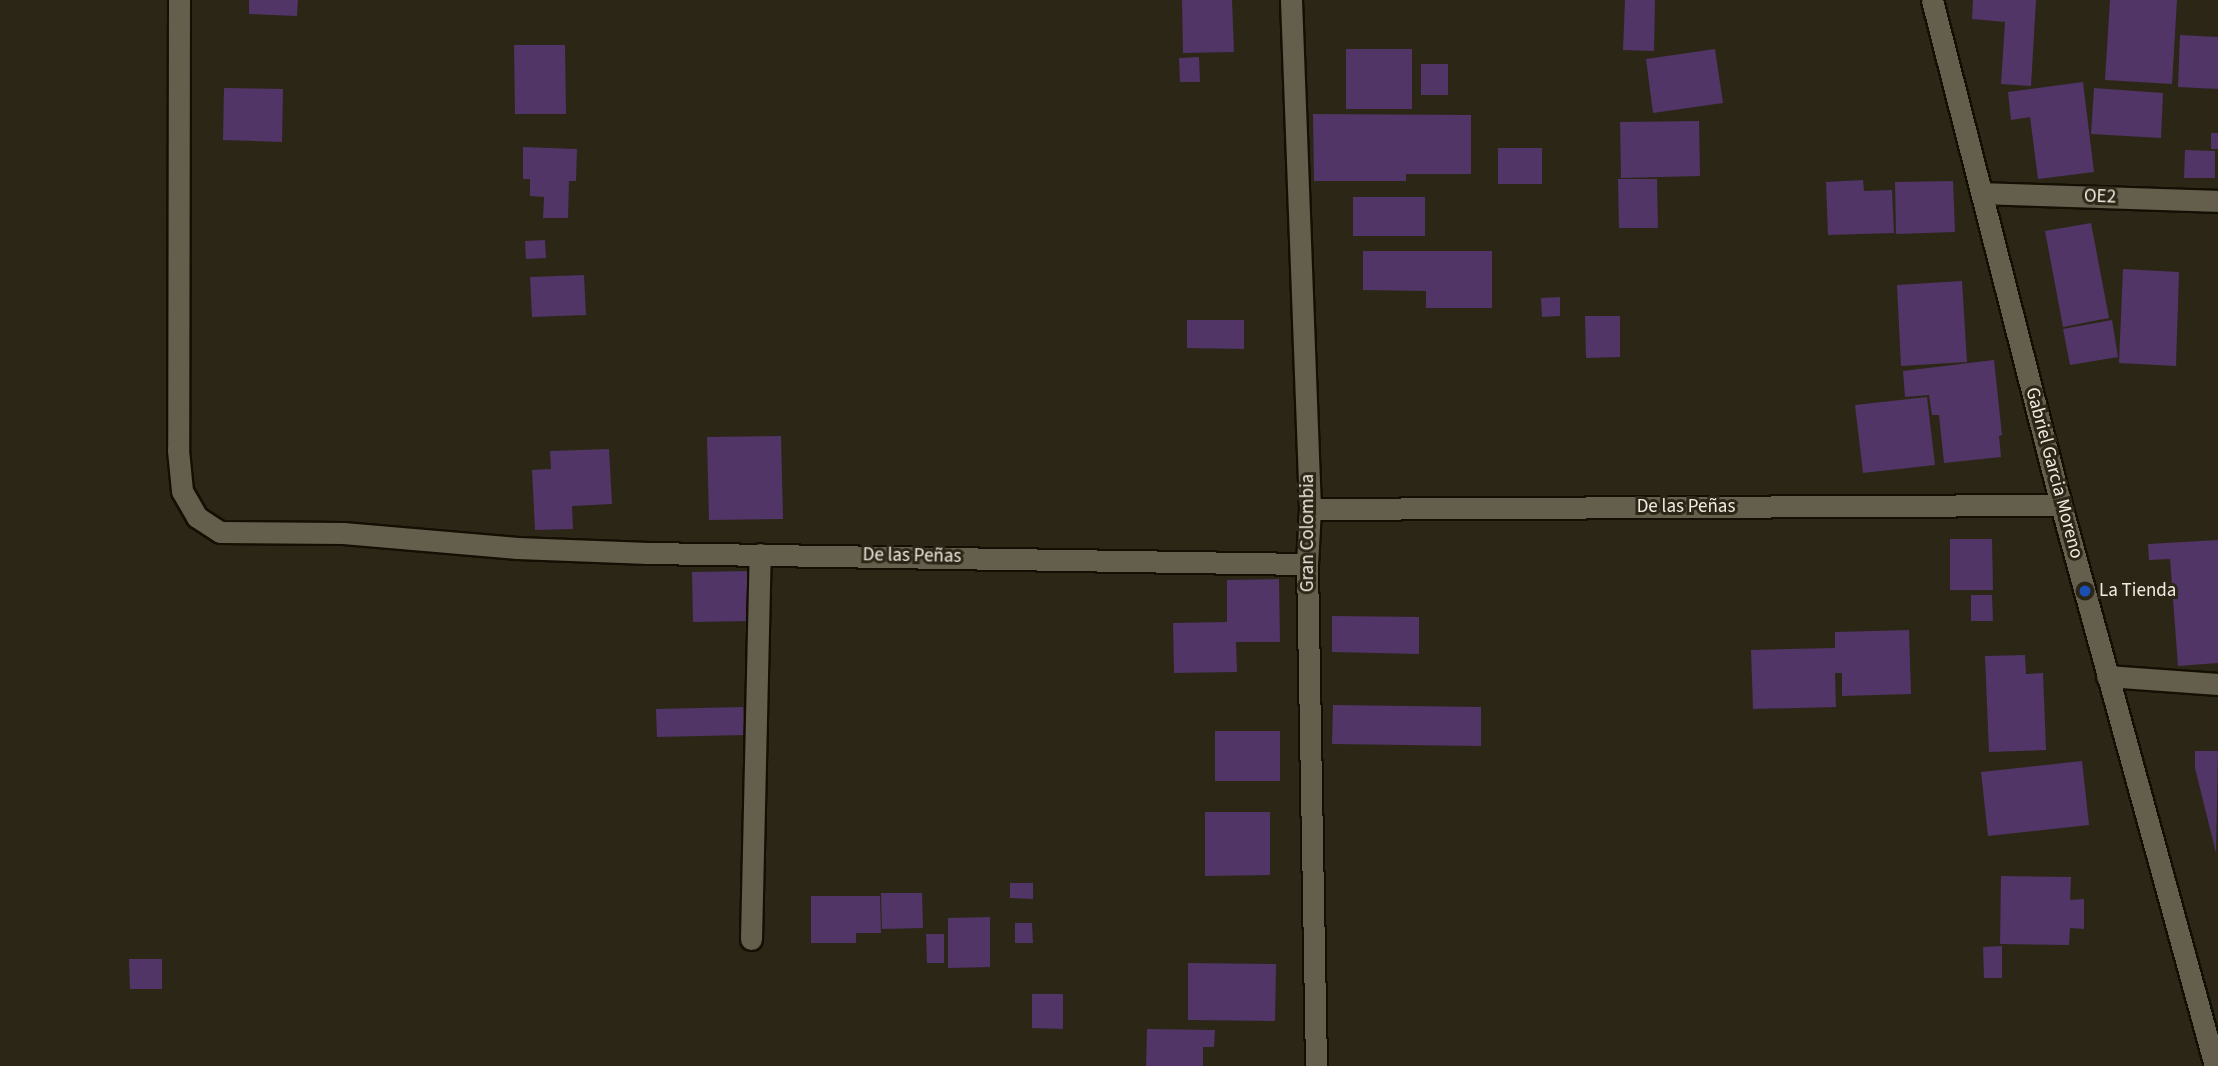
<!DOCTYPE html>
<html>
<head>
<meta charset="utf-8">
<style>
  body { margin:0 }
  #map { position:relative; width:2218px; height:1066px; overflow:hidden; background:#2c2617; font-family:"Source Sans 3",sans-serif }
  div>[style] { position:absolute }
  .building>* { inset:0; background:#503566 }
  .roads { filter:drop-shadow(2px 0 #140f03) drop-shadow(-2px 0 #140f03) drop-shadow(0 2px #140f03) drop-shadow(0 -2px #140f03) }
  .minor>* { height:21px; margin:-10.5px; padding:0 10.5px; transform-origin:10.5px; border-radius:10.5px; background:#645e4c }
  .tertiary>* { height:21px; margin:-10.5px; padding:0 10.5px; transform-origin:10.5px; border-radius:10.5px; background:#645e4c }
  .dots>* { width:19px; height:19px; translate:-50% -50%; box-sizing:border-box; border:4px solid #2c2617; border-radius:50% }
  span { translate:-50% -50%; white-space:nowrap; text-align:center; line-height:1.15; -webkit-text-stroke:6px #2c2617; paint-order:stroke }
  .street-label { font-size:19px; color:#efebe1 }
  .poi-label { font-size:19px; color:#efebe1 }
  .left { translate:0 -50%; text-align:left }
</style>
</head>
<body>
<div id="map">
  <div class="building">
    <i style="clip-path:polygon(249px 0,298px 0,297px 16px,249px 14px)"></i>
    <i style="clip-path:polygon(1182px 0,1232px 0,1234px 52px,1183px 53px)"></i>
    <i style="clip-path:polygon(1625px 0,1655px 0,1654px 51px,1623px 50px)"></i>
    <i style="clip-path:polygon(1973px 0,2036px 0,2031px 86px,2001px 84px,2005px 22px,1972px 19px)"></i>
    <i style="clip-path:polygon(2110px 0,2177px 0,2172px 84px,2105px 80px)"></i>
    <i style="clip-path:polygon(2180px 35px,2218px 37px,2218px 89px,2178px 87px)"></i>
    <i style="clip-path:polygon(514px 45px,565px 45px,566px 114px,515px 114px)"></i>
    <i style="clip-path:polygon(1346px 49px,1412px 49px,1412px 109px,1346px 109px)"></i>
    <i style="clip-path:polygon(1715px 49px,1723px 103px,1653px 113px,1646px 59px)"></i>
    <i style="clip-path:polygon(1199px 57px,1200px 82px,1180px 82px,1179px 58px)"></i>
    <i style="clip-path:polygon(1421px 64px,1448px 64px,1448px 95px,1421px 95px)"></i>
    <i style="clip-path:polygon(2083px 82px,2094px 172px,2038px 179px,2030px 117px,2011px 120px,2008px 92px)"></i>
    <i style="clip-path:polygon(224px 88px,283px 89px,282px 142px,223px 140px)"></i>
    <i style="clip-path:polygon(2094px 88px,2163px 93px,2161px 138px,2091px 134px)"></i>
    <i style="clip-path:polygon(1313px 114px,1471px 115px,1471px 174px,1406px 174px,1406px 181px,1314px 181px)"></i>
    <i style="clip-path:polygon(1699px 121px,1700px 176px,1621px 178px,1620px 122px)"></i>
    <i style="clip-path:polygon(2211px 133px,2218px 133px,2218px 149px,2211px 149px)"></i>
    <i style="clip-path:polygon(523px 147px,577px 149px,576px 181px,569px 181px,568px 218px,543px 218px,544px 197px,530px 196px,530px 179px,523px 179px)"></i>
    <i style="clip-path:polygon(1498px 148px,1542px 148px,1542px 184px,1498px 184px)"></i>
    <i style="clip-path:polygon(2185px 150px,2215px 151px,2215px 178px,2184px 178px)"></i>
    <i style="clip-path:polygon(1618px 179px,1657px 179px,1658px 228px,1619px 228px)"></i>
    <i style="clip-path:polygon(1863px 180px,1864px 191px,1892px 190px,1894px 233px,1828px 235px,1826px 182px)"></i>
    <i style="clip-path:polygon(1953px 181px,1955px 232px,1896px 234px,1895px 182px)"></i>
    <i style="clip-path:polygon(1353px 197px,1425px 197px,1425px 236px,1353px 236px)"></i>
    <i style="clip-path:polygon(2091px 223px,2109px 318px,2063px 327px,2045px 231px)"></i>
    <i style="clip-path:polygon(545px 240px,546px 258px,526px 259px,525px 241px)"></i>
    <i style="clip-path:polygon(1363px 251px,1492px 251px,1492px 308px,1426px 308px,1426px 291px,1363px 290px)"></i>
    <i style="clip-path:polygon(2123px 269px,2179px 272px,2176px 366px,2119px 363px)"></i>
    <i style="clip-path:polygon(584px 275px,586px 315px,532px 317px,530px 277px)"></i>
    <i style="clip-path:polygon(1962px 281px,1967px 362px,1901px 366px,1897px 285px)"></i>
    <i style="clip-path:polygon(1560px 297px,1560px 316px,1542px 317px,1541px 298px)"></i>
    <i style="clip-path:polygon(1585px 316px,1620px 316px,1620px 357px,1586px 358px)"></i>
    <i style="clip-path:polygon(1187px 320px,1244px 320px,1244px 349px,1187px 348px)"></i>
    <i style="clip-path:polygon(2112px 320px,2118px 357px,2070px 365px,2063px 329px)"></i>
    <i style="clip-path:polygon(1994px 360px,2002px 435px,1999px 436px,2001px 457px,1944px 463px,1939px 415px,1932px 415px,1929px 395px,1905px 397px,1903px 371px)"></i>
    <i style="clip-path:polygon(1927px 397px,1935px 465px,1863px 473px,1855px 405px)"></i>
    <i style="clip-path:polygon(781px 436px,783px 519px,709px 520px,707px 437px)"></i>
    <i style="clip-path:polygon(609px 449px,612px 504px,572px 506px,573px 529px,535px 530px,532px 470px,551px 469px,550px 451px)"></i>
    <i style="clip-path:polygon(1950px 539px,1992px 539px,1993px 590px,1950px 590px)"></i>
    <i style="clip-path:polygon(2218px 540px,2218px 663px,2178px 666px,2170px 559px,2149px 560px,2148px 544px)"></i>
    <i style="clip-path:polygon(750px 571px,751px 621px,693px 622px,692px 572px)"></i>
    <i style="clip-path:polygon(1279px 579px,1280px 642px,1236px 642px,1237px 672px,1174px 673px,1173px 623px,1227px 622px,1227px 580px)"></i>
    <i style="clip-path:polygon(1971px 595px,1992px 595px,1993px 621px,1971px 621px)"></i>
    <i style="clip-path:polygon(1332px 616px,1419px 617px,1419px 654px,1332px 652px)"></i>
    <i style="clip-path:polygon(1909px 630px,1911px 694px,1842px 696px,1842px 673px,1835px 673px,1836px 707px,1753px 709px,1751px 650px,1835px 648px,1835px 632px)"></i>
    <i style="clip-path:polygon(2025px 655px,2026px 674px,2043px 673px,2046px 750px,1989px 752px,1985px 656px)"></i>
    <i style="clip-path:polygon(1333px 705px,1481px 707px,1481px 746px,1332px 744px)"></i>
    <i style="clip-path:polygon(743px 707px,744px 735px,657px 737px,656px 709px)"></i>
    <i style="clip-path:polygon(1215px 731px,1280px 731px,1280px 781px,1215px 781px)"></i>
    <i style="clip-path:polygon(2195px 751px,2218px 751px,2216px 853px,2195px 768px)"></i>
    <i style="clip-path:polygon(2082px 761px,2089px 825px,1988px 836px,1981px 772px)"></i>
    <i style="clip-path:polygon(1205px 812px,1270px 812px,1270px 875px,1205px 876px)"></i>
    <i style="clip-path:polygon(2001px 876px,2071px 877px,2070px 900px,2084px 899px,2084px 929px,2070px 928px,2069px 945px,2000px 944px)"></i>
    <i style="clip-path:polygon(1010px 883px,1033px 883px,1033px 899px,1010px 898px)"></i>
    <i style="clip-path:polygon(881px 893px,922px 893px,923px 928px,882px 929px)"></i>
    <i style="clip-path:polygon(811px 896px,880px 896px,881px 933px,856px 933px,856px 943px,811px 943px)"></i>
    <i style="clip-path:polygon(990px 917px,990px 967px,948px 968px,948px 918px)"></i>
    <i style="clip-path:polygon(1015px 923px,1032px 923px,1033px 943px,1015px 943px)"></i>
    <i style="clip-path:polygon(926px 934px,944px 934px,944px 963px,927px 963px)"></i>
    <i style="clip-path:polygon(2002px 946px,2002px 978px,1984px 978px,1983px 947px)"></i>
    <i style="clip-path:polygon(129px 959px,162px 959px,162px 989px,130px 989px)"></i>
    <i style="clip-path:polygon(1188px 963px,1276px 964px,1275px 1021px,1188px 1020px)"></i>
    <i style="clip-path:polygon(1032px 994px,1063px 994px,1063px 1029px,1032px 1028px)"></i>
    <i style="clip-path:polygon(1147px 1029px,1215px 1030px,1214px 1047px,1203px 1047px,1203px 1066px,1146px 1066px)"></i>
  </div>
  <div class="roads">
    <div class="minor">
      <i style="left:179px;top:0;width:450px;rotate:90.1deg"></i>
      <i style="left:178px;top:450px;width:41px;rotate:84.4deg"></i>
      <i style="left:182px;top:491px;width:30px;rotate:60deg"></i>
      <i style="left:197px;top:517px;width:27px;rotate:33deg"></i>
      <i style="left:220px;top:532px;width:123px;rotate:0.5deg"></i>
      <i style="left:343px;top:533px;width:175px;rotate:4.9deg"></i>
      <i style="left:517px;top:548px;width:131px;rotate:2.2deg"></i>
      <i style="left:648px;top:553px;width:659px;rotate:0.96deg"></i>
      <i style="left:1291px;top:0;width:509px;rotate:87.86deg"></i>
      <i style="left:1310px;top:509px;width:55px;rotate:93.1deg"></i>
      <i style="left:1307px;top:564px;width:502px;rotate:88.97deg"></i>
      <i style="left:1982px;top:193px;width:236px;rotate:1.9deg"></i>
      <i style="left:1310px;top:509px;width:751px;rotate:-0.31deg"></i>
      <i style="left:2107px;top:676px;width:111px;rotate:4.1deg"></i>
      <i style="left:751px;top:939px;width:385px;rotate:-88.7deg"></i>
    </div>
    <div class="tertiary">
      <i style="left:1932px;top:0;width:521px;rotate:75.67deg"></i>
      <i style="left:2061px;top:505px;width:582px;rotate:74.65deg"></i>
    </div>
  </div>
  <div class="dots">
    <i style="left:2085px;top:591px;background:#1a4fb4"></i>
  </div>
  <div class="street-label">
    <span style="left:2100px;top:197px;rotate:2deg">OE2</span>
    <span style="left:2054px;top:473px;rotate:75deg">Gabriel Garcia Moreno</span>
    <span style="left:1686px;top:507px">De las Peñas</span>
    <span style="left:1308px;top:533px;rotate:-90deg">Gran Colombia</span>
    <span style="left:912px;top:556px;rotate:1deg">De las Peñas</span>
  </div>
  <div class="poi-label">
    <span class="left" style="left:2099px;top:591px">La Tienda</span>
  </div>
</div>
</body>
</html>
